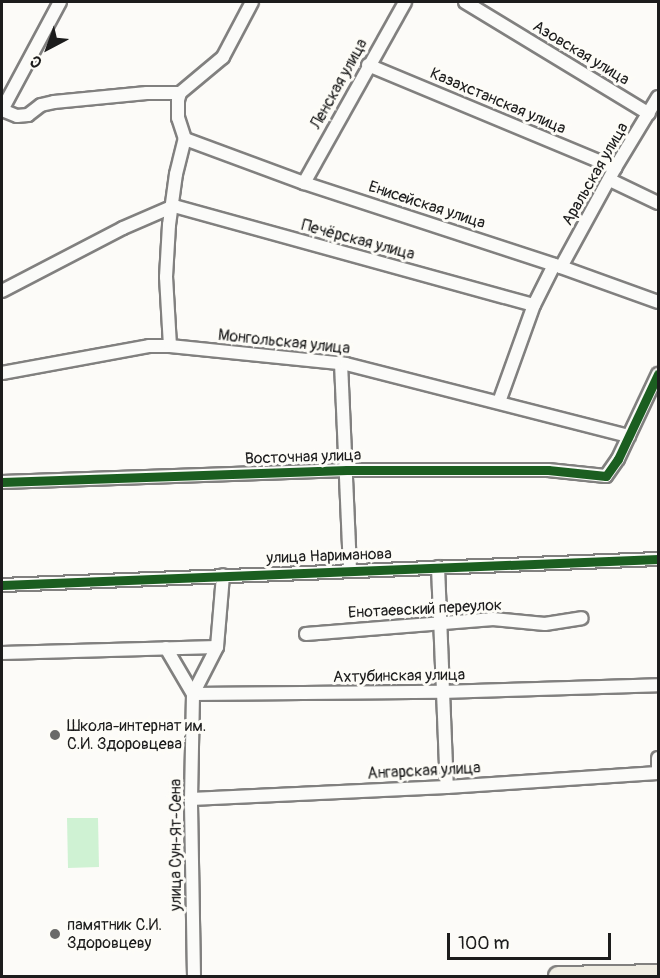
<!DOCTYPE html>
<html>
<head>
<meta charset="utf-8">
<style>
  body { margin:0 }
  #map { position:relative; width:660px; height:978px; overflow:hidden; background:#fcfbf8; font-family:Pangolin,sans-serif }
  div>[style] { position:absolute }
  .green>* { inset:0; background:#cff2d3 }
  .roads { filter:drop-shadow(2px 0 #81807f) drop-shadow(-2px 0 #81807f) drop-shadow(0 2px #81807f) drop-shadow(0 -2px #81807f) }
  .minor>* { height:12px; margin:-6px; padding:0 6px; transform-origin:6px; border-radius:6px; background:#fbfbf9 }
  .primary>* { height:18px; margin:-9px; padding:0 9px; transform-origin:9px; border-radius:9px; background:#f0ede3 }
  .cycleway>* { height:9px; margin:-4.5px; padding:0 4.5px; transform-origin:4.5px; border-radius:4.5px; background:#1b5e20 }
  .dots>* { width:16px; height:16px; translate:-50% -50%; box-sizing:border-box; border:3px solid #fdfcf7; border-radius:50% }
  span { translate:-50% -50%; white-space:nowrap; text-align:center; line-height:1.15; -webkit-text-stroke:6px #fdfcf7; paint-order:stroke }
  .street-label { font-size:16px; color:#1c1c1c }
  .poi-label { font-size:16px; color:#1c1c1c }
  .left { translate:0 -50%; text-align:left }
  .frame { position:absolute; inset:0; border:3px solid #1c1c1c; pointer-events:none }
  .north { position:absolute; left:18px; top:18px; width:60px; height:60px; -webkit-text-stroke:4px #fdfcf7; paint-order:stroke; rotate:221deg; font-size:16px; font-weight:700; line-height:24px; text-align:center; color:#1c1c1c }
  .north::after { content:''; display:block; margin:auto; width:21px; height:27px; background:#1c1c1c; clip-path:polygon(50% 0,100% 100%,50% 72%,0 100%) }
  .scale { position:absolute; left:447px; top:933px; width:164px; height:27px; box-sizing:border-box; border:3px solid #1c1c1c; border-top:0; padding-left:8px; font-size:18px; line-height:21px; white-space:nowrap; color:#1c1c1c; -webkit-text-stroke:4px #fdfcf7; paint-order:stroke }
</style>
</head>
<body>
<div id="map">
  <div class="green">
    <i style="clip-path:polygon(67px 818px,98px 818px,99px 867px,68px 868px)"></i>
  </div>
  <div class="roads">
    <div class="minor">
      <i style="left:465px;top:2px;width:215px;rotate:31.3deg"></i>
      <i style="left:368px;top:65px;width:268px;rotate:22.6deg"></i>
      <i style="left:2px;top:110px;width:16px;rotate:22deg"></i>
      <i style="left:17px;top:116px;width:11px;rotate:-5deg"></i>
      <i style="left:28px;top:115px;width:16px;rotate:-38deg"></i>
      <i style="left:41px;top:105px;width:13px;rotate:-13deg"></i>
      <i style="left:54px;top:102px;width:93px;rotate:-5.5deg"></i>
      <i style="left:147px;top:93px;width:33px"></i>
      <i style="left:2px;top:110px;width:123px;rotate:-61.8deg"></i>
      <i style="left:185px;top:139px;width:127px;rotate:20.3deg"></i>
      <i style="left:304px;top:183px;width:270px;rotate:18.1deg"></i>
      <i style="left:561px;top:267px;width:103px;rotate:19.8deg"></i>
      <i style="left:610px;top:180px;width:53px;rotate:25.6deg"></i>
      <i style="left:304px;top:183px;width:207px;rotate:-60.8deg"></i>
      <i style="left:561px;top:267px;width:113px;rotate:-61.4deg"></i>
      <i style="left:615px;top:168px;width:83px;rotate:-58.8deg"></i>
      <i style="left:2px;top:291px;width:136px;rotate:-27.5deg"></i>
      <i style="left:123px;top:228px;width:56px;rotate:-23.3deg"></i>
      <i style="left:174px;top:206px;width:373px;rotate:15.4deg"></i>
      <i style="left:170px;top:346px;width:69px;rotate:-93.3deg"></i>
      <i style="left:166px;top:277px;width:52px;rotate:-86.7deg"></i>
      <i style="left:169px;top:225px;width:51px;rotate:-82.2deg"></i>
      <i style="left:176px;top:174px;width:36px;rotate:-76deg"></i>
      <i style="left:185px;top:139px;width:22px;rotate:-108deg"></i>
      <i style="left:178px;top:118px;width:18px;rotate:-90deg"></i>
      <i style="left:178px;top:100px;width:7px;rotate:-74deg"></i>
      <i style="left:180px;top:93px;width:56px;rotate:-39.9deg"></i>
      <i style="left:223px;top:57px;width:62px;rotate:-62.2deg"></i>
      <i style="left:341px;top:363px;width:207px;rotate:87.5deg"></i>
      <i style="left:2px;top:373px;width:149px;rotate:-10.4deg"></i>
      <i style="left:149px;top:346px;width:21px"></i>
      <i style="left:170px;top:346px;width:177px;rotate:5.8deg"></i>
      <i style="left:346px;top:364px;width:292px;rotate:14.3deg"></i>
      <i style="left:499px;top:402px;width:103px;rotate:-70.2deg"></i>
      <i style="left:534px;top:305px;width:45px;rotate:-63.4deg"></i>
      <i style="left:2px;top:482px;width:345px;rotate:-2deg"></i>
      <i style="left:347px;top:470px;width:201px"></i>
      <i style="left:548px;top:470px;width:58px;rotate:5.9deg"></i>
      <i style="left:606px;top:476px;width:21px;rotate:-55deg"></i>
      <i style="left:618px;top:459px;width:94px;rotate:-64.8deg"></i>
      <i style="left:438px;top:567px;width:220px;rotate:87.7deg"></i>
      <i style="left:2px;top:585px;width:657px;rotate:-2.27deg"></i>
      <i style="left:306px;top:634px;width:188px;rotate:-4.6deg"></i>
      <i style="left:493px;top:619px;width:52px;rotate:5.5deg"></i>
      <i style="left:545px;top:624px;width:37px;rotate:-9deg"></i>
      <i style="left:166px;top:648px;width:53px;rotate:59.6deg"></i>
      <i style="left:193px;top:694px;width:248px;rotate:-0.5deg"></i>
      <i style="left:441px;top:692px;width:217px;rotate:-1.8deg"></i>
      <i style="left:2px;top:653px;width:215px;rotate:-1.6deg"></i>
      <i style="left:658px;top:773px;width:15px;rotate:-90deg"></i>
      <i style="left:191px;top:799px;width:256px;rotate:-2.7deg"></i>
      <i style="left:447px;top:787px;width:211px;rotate:-3.8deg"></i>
      <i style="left:194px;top:976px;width:177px;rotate:-91deg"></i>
      <i style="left:191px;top:799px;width:105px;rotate:-88.9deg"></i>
      <i style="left:193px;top:694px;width:53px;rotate:-62.9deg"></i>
      <i style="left:217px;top:647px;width:72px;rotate:-85.2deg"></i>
    </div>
    <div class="primary">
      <i style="left:558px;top:976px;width:100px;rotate:-1.1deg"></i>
    </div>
  </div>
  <div class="cycleway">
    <i style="left:2px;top:482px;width:345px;rotate:-2deg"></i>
    <i style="left:347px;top:470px;width:201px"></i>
    <i style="left:548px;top:470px;width:58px;rotate:5.9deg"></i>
    <i style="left:606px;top:476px;width:21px;rotate:-55deg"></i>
    <i style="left:618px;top:459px;width:94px;rotate:-64.8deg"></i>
    <i style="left:2px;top:585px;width:657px;rotate:-2.27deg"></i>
  </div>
  <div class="dots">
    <i style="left:55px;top:735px;background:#6a6a69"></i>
    <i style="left:55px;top:934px;background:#6a6a69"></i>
  </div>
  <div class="street-label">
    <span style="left:581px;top:53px;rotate:31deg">Азовская улица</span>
    <span style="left:339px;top:84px;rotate:-61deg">Ленская улица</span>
    <span style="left:498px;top:101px;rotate:23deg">Казахстанская улица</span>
    <span style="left:595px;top:174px;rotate:-60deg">Аральская улица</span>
    <span style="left:427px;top:205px;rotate:18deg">Енисейская улица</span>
    <span style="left:358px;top:240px;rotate:15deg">Печёрская улица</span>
    <span style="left:284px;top:342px;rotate:6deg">Монгольская улица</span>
    <span style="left:303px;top:457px;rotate:-2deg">Восточная улица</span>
    <span style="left:329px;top:556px;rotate:-2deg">улица Нариманова</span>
    <span style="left:425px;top:609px;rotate:-3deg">Енотаевский переулок</span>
    <span style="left:399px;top:676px;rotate:-1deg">Ахтубинская улица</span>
    <span style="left:424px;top:771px;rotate:-3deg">Ангарская улица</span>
    <span style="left:176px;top:845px;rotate:-90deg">улица Сун-Ят-Сена</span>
  </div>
  <div class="poi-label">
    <span class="left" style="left:67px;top:735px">Школа-интернат им.<br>С.И. Здоровцева</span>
    <span class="left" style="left:67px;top:934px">памятник С.И.<br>Здоровцеву</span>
  </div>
  <div class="frame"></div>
  <div class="north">С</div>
  <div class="scale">100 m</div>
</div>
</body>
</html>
